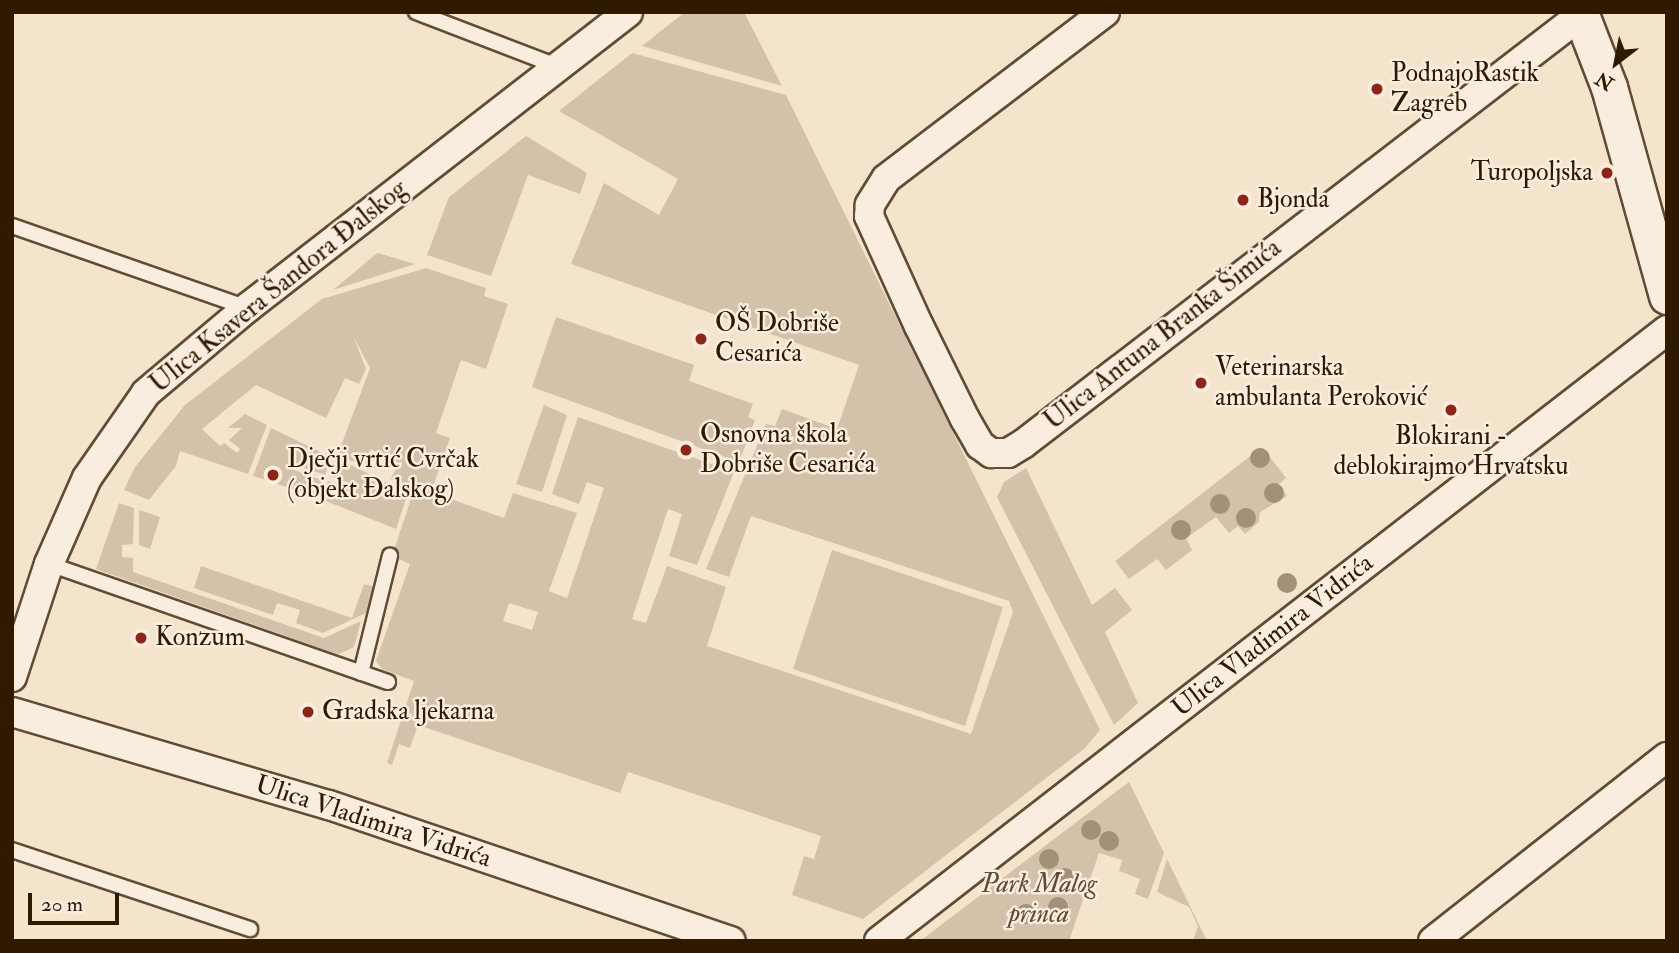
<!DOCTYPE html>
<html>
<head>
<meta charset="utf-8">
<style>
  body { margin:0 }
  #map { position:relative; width:1679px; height:953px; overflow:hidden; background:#f5e4cc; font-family:"IM FELL Double Pica",serif }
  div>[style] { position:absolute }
  .green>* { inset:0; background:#d3c2a9 }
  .roads { filter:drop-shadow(2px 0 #604c33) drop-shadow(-2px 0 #604c33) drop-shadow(0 2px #604c33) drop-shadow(0 -2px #604c33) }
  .service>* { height:14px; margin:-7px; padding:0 7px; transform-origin:7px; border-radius:7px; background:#f8edde }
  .minor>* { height:28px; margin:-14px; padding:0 14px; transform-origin:14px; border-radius:14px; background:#f8edde }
  .tertiary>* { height:35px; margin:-17.5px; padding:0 17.5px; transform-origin:17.5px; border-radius:17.5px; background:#f8edde }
  .trees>* { width:20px; height:20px; margin:-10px; border-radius:50%; background:#a39078 }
  .dots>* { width:19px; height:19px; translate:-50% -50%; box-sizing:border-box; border:4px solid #f8edde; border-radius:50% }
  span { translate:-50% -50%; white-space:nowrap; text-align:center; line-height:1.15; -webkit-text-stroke:5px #f8edde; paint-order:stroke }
  .poi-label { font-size:26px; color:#2f1a00 }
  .left { translate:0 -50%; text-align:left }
  .right { translate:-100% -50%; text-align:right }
  .street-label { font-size:26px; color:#2f1a00 }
  .park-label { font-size:26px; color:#604c33; font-style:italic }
  .frame { position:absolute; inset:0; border:14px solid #2f1a00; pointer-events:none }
  .north { position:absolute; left:1581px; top:28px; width:70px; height:70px; -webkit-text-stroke:5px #f8edde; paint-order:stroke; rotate:212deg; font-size:19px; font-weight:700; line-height:28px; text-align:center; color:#2f1a00 }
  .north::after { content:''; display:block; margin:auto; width:24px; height:32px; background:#2f1a00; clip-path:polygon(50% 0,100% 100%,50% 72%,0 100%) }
  .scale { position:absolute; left:28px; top:893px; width:91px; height:32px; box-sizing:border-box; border:4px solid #2f1a00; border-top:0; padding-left:9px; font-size:21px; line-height:24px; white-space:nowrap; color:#2f1a00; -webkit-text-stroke:5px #f8edde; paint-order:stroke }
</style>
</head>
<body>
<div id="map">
  <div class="green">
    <i style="clip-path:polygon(685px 12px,744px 12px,782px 86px,642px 46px)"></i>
    <i style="clip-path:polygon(evenodd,632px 53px,786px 95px,1100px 730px,1084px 749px,863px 919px,792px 895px,804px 856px,814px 859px,821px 836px,628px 772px,620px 793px,418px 725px,410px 748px,399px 744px,392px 765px,387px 763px,414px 681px,382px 669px,376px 661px,410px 564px,392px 556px,414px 490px,391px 479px,399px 463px,371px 449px,362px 466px,338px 454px,370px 368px,353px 336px,366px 369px,359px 384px,345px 378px,326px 418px,256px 385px,202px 429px,220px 446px,224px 443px,237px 453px,240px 449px,229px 440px,242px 428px,228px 428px,245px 414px,267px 425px,248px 474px,180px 451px,176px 466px,149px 500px,124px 490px,135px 467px,185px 405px,322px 299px,426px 268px,486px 288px,484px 296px,508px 304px,486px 369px,461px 360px,436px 433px,450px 438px,431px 492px,504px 518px,513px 493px,577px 513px,549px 591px,567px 598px,604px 488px,587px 482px,579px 504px,552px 494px,578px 417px,734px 472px,697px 565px,669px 556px,682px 514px,668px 509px,632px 619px,646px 623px,667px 566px,726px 587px,707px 646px,971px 734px,1013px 612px,1009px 601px,751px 516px,729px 577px,706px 569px,766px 424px,775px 426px,782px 409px,837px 429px,859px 365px,571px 264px,604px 183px,659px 215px,678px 179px,559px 111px,632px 53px,509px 603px,538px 612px,532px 630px,503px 621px,509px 603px)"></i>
    <i style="clip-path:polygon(526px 136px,587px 173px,580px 194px,528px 175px,491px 276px,427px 255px,449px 197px)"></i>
    <i style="clip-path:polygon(378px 253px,415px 264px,333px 290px,376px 254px)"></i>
    <i style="clip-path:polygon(556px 317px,694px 365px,689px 381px,753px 404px,748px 417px,755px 420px,739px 462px,532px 387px)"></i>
    <i style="clip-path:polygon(544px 405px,567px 415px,542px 492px,516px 484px)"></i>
    <i style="clip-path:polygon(271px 428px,331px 457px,325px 475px,293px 464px,291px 469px,322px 480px,316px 497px,253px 476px)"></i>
    <i style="clip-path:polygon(1262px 447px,1286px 478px,1278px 485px,1287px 496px,1260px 512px,1259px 522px,1245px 534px,1238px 526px,1229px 533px,1216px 517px,1186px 538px,1192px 550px,1166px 570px,1157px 559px,1129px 579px,1115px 561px)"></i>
    <i style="clip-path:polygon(336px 458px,408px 493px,396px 529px,321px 499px,328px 481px,356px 491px,357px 486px,330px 476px)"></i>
    <i style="clip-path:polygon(1026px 468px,1092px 605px,1115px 588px,1132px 610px,1105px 632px,1138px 703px,1114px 725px,997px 497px,1004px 482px)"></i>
    <i style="clip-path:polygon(119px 503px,134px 508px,133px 544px,122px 545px,122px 557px,133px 558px,133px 572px,324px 638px,361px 621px,354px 647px,339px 654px,328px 651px,96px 569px)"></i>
    <i style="clip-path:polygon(139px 510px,160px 517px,150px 549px,139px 545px)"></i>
    <i style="clip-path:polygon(832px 550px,1003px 607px,965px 726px,793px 669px)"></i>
    <i style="clip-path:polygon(201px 566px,352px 618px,364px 584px,375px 587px,366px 613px,323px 633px,296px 623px,300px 610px,277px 603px,273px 615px,194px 588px)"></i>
    <i style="clip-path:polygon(1129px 782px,1164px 853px,1148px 899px,1135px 894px,1140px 879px,1119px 871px,1122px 860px,1099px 853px,1069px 941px,920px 941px)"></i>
    <i style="clip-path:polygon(1167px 859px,1207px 941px,1193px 941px,1198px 926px,1189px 907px,1157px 892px)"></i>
  </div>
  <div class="roads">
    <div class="service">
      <i style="left:416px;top:12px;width:151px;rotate:21deg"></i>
      <i style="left:12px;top:226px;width:249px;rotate:19.2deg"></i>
      <i style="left:49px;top:564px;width:359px;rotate:19.2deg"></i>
      <i style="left:361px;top:673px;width:121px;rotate:-76.1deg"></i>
      <i style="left:12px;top:850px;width:251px;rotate:18.4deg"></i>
    </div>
    <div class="minor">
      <i style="left:1105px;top:12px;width:275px;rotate:142.7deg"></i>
      <i style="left:886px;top:179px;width:31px;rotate:122deg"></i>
      <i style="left:870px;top:205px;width:11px;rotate:95deg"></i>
      <i style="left:869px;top:216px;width:121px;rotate:65.6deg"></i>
      <i style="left:919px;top:326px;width:104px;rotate:63.7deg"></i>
      <i style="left:965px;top:419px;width:30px;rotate:60deg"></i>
      <i style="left:980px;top:445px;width:14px;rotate:36deg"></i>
      <i style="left:991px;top:453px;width:17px"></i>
      <i style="left:1008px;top:453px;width:17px;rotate:-31deg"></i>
      <i style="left:1023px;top:444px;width:704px;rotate:-37.55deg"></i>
      <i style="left:12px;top:677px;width:119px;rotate:-71.9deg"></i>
      <i style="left:49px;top:564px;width:94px;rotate:-66.2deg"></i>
      <i style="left:87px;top:478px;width:103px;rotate:-55.2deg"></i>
      <i style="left:146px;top:393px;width:132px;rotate:-40.1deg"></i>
      <i style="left:247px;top:308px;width:482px;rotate:-37.8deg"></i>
      <i style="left:12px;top:712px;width:330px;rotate:16.4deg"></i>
      <i style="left:329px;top:805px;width:424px;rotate:18.7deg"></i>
      <i style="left:879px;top:941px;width:997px;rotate:-37.79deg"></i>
      <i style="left:1433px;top:941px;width:298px;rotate:-38.2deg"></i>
    </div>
    <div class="tertiary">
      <i style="left:1580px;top:12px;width:80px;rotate:68.9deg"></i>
      <i style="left:1609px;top:87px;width:217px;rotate:74.5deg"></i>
    </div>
  </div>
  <div class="trees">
    <i style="left:1260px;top:458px"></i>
    <i style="left:1274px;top:493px"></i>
    <i style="left:1220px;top:504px"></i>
    <i style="left:1246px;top:518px"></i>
    <i style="left:1181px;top:530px"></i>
    <i style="left:1287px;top:583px"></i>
    <i style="left:1091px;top:830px"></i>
    <i style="left:1109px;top:841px"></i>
    <i style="left:1049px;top:859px"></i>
    <i style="left:1065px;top:878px"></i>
    <i style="left:1058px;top:907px"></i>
    <i style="left:1026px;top:914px"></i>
  </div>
  <div class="dots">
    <i style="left:1377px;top:89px;background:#8f2418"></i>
    <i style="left:1607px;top:173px;background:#8f2418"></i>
    <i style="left:1243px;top:200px;background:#8f2418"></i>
    <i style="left:701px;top:339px;background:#8f2418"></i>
    <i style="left:1201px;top:383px;background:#8f2418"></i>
    <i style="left:1451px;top:410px;background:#8f2418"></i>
    <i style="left:686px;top:450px;background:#8f2418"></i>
    <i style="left:273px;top:475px;background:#8f2418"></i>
    <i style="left:141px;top:638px;background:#8f2418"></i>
    <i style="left:308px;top:712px;background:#8f2418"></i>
  </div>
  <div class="poi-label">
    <span class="left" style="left:1391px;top:89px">PodnajoRastik<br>Zagreb</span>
    <span class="right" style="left:1593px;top:173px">Turopoljska</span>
    <span class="left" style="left:1257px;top:200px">Bjonda</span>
    <span class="left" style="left:715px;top:339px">OŠ Dobriše<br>Cesarića</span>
    <span class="left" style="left:1215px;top:383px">Veterinarska<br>ambulanta Peroković</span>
    <span class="left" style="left:700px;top:450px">Osnovna škola<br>Dobriše Cesarića</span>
    <span style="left:1451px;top:452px">Blokirani -<br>deblokirajmo Hrvatsku</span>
    <span class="left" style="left:287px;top:475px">Dječji vrtić Cvrčak<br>(objekt Đalskog)</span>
    <span class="left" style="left:155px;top:638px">Konzum</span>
    <span class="left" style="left:322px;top:712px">Gradska ljekarna</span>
  </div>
  <div class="street-label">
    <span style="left:279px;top:287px;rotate:-39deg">Ulica Ksavera Šandora Đalskog</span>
    <span style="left:1163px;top:335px;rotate:-38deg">Ulica Antuna Branka Šimića</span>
    <span style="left:1273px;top:636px;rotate:-38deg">Ulica Vladimira Vidrića</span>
    <span style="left:373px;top:822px;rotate:18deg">Ulica Vladimira Vidrića</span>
  </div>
  <div class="park-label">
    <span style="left:1039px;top:900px">Park Malog<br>princa</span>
  </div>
  <div class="frame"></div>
  <div class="north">N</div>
  <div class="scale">20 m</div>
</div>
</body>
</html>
